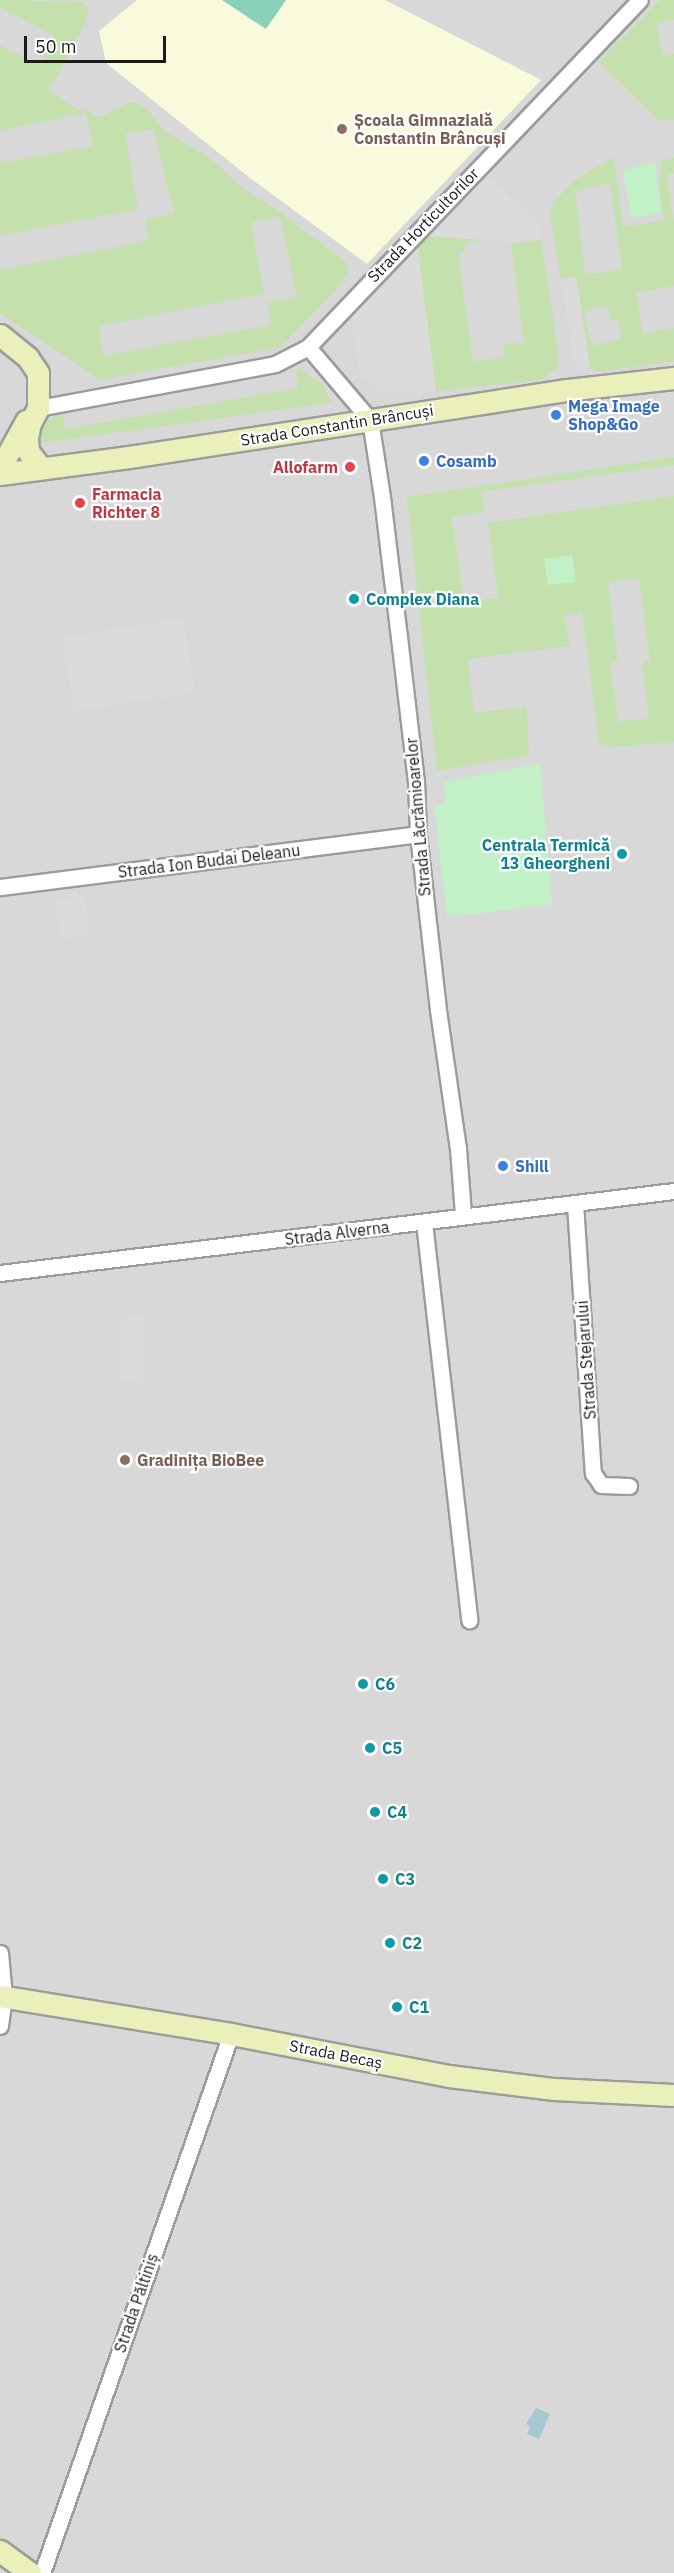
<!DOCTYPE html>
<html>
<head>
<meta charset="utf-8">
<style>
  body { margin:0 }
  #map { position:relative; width:674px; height:2573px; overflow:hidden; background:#ebe8e1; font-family:"IBM Plex Sans",sans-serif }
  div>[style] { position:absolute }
  .residential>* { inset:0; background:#d9d8d8 }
  .education>* { inset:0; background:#f9fadb }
  .grass>* { inset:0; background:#c3e0ad }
  .park>* { inset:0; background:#c2f1c8 }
  .pitch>* { inset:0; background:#88d1b8 }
  .parking>* { inset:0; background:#dbdbdb }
  .water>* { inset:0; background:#a7c7d4 }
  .roads { filter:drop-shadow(2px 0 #9c9c9c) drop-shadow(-2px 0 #9c9c9c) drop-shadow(0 2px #9c9c9c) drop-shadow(0 -2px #9c9c9c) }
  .street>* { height:15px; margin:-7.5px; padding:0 7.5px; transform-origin:7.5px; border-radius:7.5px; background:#fff }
  .secondary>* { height:21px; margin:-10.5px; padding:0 10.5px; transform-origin:10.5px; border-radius:10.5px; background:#ebf0ba }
  .dots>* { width:16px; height:16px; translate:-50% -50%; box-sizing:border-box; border:3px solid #fff; border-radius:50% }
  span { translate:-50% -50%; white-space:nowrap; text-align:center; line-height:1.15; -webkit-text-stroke:4.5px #fff; paint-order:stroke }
  .education-label { font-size:16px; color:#785e54; font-weight:700 }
  .left { translate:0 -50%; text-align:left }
  .street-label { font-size:16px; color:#1b1b1b }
  .shop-label { font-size:16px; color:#366cbe; font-weight:700 }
  .health-label { font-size:16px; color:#be3a42; font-weight:700 }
  .right { translate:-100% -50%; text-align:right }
  .culture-label { font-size:16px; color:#0d838f; font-weight:700 }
  .scale { position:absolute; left:24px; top:36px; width:142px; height:27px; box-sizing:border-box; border:3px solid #1b1b1b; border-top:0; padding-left:8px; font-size:18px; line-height:21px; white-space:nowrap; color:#1b1b1b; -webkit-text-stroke:4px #fff; paint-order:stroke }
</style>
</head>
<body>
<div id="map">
  <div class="residential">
    <i style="clip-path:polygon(0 0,674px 0,674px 2573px,0 2573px)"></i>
  </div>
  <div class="education">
    <i style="clip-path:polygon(137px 0,385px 0,541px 80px,367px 264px,250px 178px,106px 63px,99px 31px)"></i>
  </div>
  <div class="grass">
    <i style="clip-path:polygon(evenodd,0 0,84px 2px,89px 12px,84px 26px,49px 90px,76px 109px,86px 110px,95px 116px,103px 116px,128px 103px,136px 103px,146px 108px,164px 131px,207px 156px,248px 192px,272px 206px,346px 262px,349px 272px,339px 287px,281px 347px,100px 380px,0 313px,0 270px,148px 241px,145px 219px,174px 214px,153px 129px,125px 134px,138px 209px,0 236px,0 163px,93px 146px,86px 113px,0 131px,0 45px,40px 65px,55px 36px,0 7px,0 0,280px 216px,297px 298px,268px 302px,271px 325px,103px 356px,99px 326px,264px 294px,251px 222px,280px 216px)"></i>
    <i style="clip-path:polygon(660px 0,674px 0,674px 20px,657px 23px,662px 56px,674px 54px,674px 119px,659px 121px,599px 62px)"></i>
    <i style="clip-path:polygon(evenodd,614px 157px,623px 227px,665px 220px,659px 189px,662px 160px,674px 157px,674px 173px,667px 175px,674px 223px,674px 286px,636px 293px,643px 333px,674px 328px,674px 361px,597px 372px,590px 368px,576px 277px,561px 279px,550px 216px,554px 202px,576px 179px,614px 157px,610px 183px,622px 269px,585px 275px,575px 191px,610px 183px,614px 157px,607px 306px,611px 321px,618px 320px,622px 339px,592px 346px,584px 311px,607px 306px)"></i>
    <i style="clip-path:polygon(424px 236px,486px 240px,465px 243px,466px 251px,458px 253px,473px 362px,505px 357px,504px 345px,524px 342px,511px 243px,541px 240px,557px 343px,558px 367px,542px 380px,436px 391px,417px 242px)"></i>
    <i style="clip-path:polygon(299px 368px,323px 384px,331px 403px,41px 443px,41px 427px,57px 414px,63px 413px,65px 429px,298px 388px,296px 370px)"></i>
    <i style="clip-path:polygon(evenodd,674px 457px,674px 465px,481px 492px,484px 512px,452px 517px,464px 603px,498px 598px,488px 523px,674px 496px,674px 742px,616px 747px,599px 744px,582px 612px,564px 615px,570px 646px,468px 659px,474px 713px,527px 707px,529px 755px,437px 771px,407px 497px,674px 457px,639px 578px,650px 661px,642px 662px,649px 718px,618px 722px,610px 663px,618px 661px,608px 583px,639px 578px)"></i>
  </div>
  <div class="park">
    <i style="clip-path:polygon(655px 162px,661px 213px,631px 218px,623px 170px)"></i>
    <i style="clip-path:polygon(572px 555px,576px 582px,548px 585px,544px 559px)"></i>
    <i style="clip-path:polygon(540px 763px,552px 905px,447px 917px,434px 805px,446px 805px,444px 782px)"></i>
  </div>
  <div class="pitch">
    <i style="clip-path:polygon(222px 0,286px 0,266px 29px)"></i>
  </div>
  <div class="parking">
    <i style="clip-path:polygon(484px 173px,540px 223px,541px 240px,501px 244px,500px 238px,486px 240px,424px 236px)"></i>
    <i style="clip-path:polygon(417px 242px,436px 391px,381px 393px,360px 375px,351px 313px)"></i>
    <i style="clip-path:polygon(576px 277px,590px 368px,575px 370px,561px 279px)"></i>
    <i style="clip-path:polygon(183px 617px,195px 693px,74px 711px,62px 638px)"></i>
    <i style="clip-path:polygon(84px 896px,91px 934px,62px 939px,55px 901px)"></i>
    <i style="clip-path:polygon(143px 1313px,144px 1381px,121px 1382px,119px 1321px)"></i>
  </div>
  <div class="water">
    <i style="clip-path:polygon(536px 2408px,550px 2414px,539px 2439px,527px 2434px,530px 2427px,526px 2424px)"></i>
  </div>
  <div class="roads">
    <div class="street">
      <i style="left:308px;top:347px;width:96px;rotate:49.7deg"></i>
      <i style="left:370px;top:420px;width:78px;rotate:81.1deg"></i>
      <i style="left:382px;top:497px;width:141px;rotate:83.1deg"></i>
      <i style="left:399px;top:637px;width:145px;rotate:83.3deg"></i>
      <i style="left:416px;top:781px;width:53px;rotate:87.8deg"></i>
      <i style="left:418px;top:834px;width:177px;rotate:83.5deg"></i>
      <i style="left:438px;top:1010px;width:139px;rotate:81.8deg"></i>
      <i style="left:458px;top:1148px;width:67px;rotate:85.7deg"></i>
      <i style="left:38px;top:408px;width:241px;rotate:-10.5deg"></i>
      <i style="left:275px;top:364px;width:37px;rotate:-27deg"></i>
      <i style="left:308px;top:347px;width:480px;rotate:-46.3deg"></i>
      <i style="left:0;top:887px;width:421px;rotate:-7.2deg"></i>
      <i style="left:575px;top:1204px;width:270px;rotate:86.2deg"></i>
      <i style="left:593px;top:1473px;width:14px;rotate:56deg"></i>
      <i style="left:601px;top:1485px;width:28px;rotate:2deg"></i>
      <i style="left:424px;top:1222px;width:401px;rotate:83.5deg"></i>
      <i style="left:0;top:1273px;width:679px;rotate:-6.94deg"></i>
      <i style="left:0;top:1953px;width:44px;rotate:84.8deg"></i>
      <i style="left:4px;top:1997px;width:29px;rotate:98deg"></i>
      <i style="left:42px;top:2573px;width:571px;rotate:-70.68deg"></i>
    </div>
    <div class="secondary">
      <i style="left:0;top:335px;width:36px;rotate:39deg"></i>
      <i style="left:28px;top:358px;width:18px;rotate:56deg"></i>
      <i style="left:38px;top:373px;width:35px;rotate:90deg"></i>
      <i style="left:38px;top:408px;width:17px;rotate:118deg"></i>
      <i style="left:30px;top:423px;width:14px;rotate:102deg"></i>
      <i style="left:27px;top:437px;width:14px;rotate:86deg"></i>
      <i style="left:28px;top:451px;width:21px;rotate:53deg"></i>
      <i style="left:0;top:468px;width:54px;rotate:-61deg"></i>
      <i style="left:0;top:474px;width:130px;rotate:-7.5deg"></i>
      <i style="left:129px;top:457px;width:443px;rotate:-8.7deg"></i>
      <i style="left:567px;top:390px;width:108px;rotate:-6.4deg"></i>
      <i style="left:0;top:1996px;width:234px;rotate:9.3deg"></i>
      <i style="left:231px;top:2034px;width:222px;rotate:10.9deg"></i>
      <i style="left:449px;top:2076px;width:106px;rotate:7.1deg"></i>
      <i style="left:554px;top:2089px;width:120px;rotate:2.9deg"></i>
      <i style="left:0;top:2551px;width:37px;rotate:36deg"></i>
    </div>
  </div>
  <div class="dots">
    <i style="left:342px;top:129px;background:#8d6e63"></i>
    <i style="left:556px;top:415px;background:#3f7fe0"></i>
    <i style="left:424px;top:461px;background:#3f7fe0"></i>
    <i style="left:350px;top:467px;background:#e0444e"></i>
    <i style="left:80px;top:503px;background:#e0444e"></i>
    <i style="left:354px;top:599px;background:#0f9aa8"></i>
    <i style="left:622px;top:854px;background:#0f9aa8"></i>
    <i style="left:503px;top:1166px;background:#3f7fe0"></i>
    <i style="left:125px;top:1460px;background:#8d6e63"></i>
    <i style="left:363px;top:1684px;background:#0f9aa8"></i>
    <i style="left:370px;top:1748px;background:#0f9aa8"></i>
    <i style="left:375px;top:1812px;background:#0f9aa8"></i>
    <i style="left:383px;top:1879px;background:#0f9aa8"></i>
    <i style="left:390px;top:1943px;background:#0f9aa8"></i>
    <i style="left:397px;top:2007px;background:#0f9aa8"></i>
  </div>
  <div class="education-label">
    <span class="left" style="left:354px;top:129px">Școala Gimnazială<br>Constantin Brâncuși</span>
    <span class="left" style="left:137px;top:1460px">Gradinița BioBee</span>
  </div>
  <div class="street-label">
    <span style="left:423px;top:225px;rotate:-46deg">Strada Horticultorilor</span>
    <span style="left:337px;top:425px;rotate:-9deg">Strada Constantin Brâncuși</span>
    <span style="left:418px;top:817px;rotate:-95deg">Strada Lăcrămioarelor</span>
    <span style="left:209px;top:861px;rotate:-7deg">Strada Ion Budai Deleanu</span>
    <span style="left:337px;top:1233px;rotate:-7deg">Strada Alverna</span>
    <span style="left:586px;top:1360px;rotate:-94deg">Strada Stejarului</span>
    <span style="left:336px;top:2054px;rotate:11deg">Strada Becaș</span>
    <span style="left:136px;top:2303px;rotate:-71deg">Strada Păltiniș</span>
  </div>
  <div class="shop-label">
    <span class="left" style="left:568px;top:415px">Mega Image<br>Shop&amp;Go</span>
    <span class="left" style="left:436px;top:461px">Cosamb</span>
    <span class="left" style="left:515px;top:1166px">Shill</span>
  </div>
  <div class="health-label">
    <span class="right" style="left:338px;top:467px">Allofarm</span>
    <span class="left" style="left:92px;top:503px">Farmacia<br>Richter 8</span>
  </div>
  <div class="culture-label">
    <span class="left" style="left:366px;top:599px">Complex Diana</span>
    <span class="right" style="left:610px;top:854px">Centrala Termică<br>13 Gheorgheni</span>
    <span class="left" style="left:375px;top:1684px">C6</span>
    <span class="left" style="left:382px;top:1748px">C5</span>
    <span class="left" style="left:387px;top:1812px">C4</span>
    <span class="left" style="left:395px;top:1879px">C3</span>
    <span class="left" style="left:402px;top:1943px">C2</span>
    <span class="left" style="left:409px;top:2007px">C1</span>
  </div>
  <div class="scale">50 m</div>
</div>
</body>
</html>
